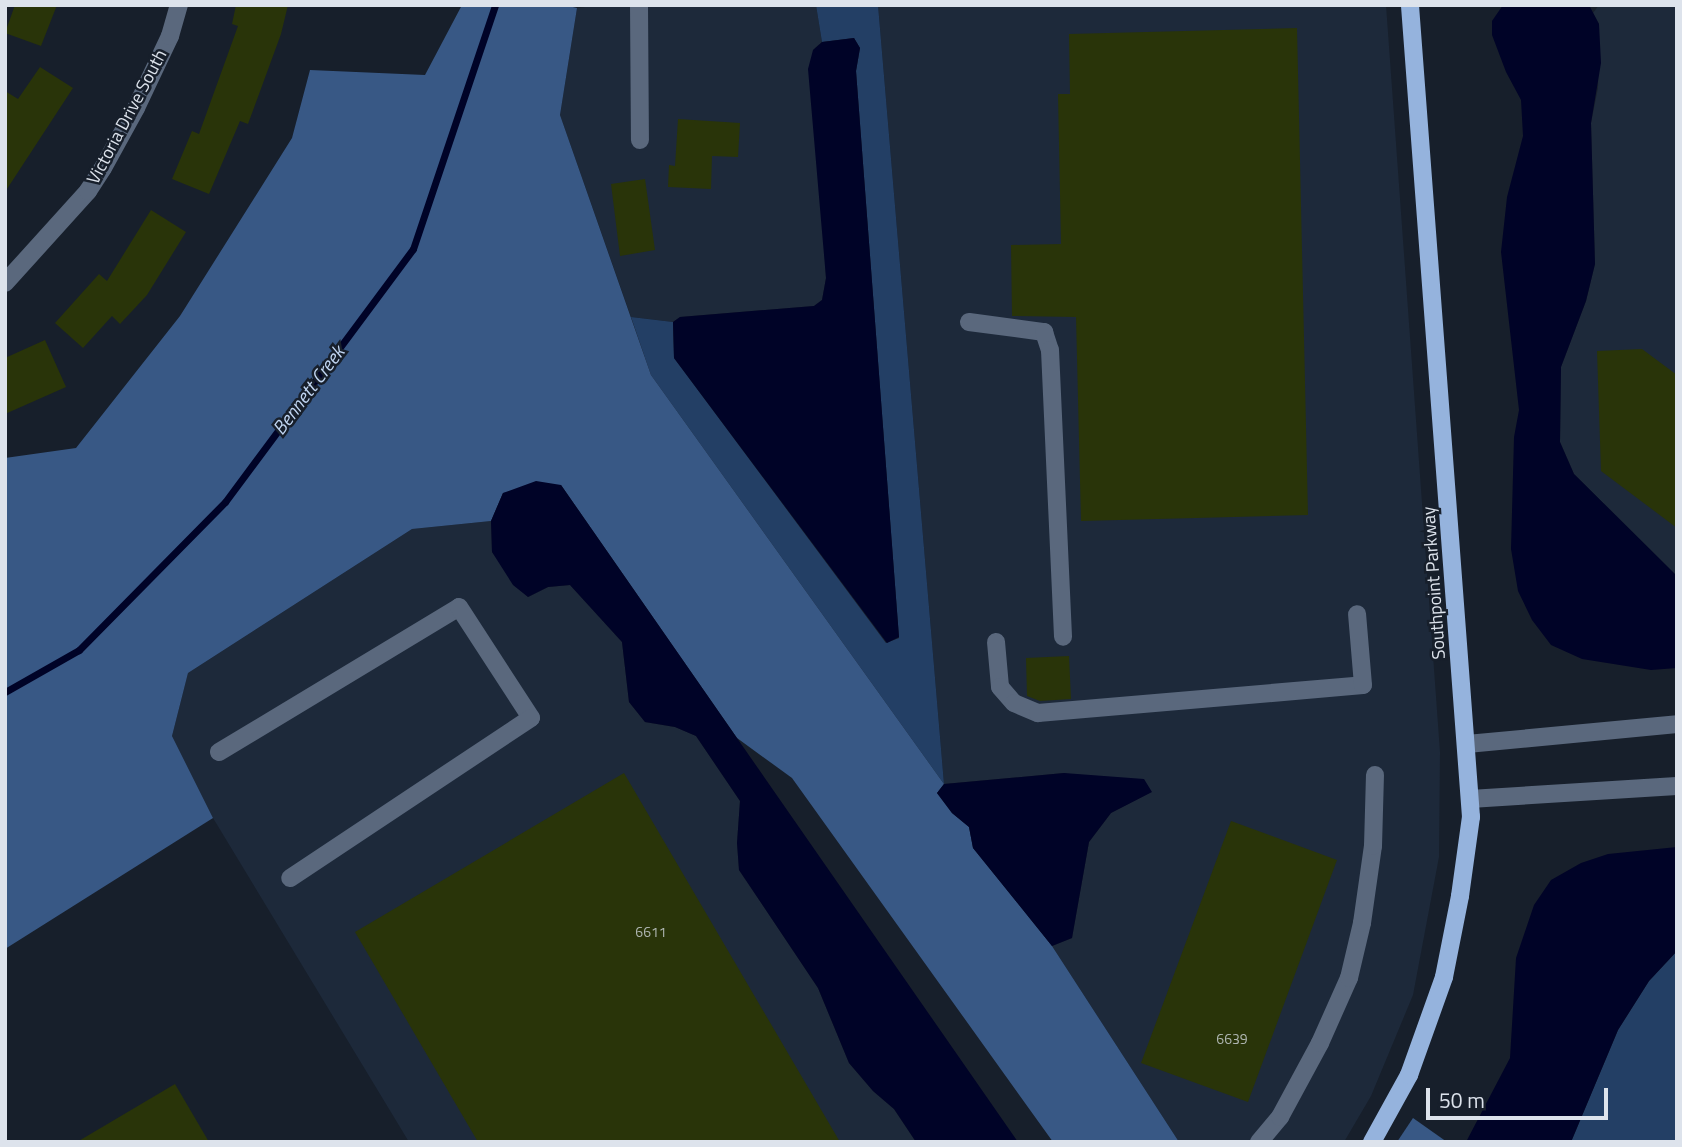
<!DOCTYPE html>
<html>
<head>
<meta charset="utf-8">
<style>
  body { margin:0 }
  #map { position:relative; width:1682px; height:1147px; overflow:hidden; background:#171f2b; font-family:"Titillium Web",sans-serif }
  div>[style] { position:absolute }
  .built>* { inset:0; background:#1d293a }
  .green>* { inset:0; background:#233f65 }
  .forest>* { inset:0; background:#385885 }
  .water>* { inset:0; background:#000327 }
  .stream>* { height:7px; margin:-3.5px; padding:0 3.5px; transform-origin:3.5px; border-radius:3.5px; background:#000327 }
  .building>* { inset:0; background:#293409 }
  .minor>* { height:18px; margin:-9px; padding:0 9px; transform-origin:9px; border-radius:9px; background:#5a687d }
  .major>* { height:18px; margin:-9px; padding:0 9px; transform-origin:9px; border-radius:9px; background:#95b3dd }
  span { translate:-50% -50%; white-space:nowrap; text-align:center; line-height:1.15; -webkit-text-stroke:5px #171f2b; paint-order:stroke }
  .number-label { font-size:14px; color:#b0b7b3 }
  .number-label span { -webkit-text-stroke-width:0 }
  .street-label { font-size:18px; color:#dde3ec }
  .water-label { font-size:19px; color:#c1d6f2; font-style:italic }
  .frame { position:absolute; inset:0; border:7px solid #dde3ec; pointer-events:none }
  .scale { position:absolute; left:1426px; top:1088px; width:182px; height:32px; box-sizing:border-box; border:4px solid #dde3ec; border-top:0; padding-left:9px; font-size:21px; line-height:24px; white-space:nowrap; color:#dde3ec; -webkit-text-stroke:5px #171f2b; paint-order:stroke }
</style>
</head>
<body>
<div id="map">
  <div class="built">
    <i style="clip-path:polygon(603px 5px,816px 5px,822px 42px,813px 50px,826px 278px,822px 300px,814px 306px,680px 317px,673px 322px,631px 317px,560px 115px,577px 8px)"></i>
    <i style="clip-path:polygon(878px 5px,1386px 5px,1440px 752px,1439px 857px,1413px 995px,1371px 1096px,1344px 1142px,1179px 1142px,1052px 946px,1072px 938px,1089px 842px,1111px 813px,1151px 792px,1064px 773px,944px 784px)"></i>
    <i style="clip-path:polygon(1599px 5px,1677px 5px,1677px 576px,1574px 474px,1560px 442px,1561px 367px,1586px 301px,1595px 264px,1591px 123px,1598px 88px,1599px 24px,1593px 13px)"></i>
    <i style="clip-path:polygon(491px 521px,492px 552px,528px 597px,548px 587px,570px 585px,622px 642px,629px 702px,645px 722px,675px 727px,696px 736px,740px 801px,737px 843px,739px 870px,818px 988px,849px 1063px,873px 1091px,894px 1109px,916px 1142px,409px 1142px,213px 818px,172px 736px,188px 673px,412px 529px)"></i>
  </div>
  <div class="green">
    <i style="clip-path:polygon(816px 5px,878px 5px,944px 784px,651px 375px,631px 317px,673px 322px,674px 358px,886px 643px,899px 638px,856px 71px,860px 48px,854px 38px,822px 42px)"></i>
    <i style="clip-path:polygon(1677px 951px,1677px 1142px,1571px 1142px,1618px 1030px,1649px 981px)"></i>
  </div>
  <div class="forest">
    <i style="clip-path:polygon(462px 5px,564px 5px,577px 8px,560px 115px,651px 375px,944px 784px,937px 793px,952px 813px,969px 827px,973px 848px,1052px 946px,1179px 1142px,1053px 1142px,792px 778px,737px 738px,561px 485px,503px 493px,491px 521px,412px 529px,188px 673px,172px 736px,213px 818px,5px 949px,5px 458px,76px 448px,180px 316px,292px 138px,310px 70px,425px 75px)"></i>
    <i style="clip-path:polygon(1413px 1118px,1447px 1142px,1397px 1142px)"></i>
  </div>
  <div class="water">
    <i style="clip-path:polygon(1503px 5px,1589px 5px,1599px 24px,1601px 63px,1591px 123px,1595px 264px,1586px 301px,1561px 367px,1560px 442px,1574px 474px,1677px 576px,1677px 668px,1651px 670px,1582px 659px,1551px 645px,1532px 620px,1518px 591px,1511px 549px,1514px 437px,1519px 410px,1501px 252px,1507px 197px,1523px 136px,1521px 100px,1506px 72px,1492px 35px,1492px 21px)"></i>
    <i style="clip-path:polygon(854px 38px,860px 48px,856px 71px,899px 637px,887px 643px,674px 358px,673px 322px,680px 317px,814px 306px,822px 300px,826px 278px,808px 69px,813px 50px,822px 42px)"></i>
    <i style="clip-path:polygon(536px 481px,561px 485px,1018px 1142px,916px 1142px,894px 1109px,873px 1091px,849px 1063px,818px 988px,739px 870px,737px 843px,740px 801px,696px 736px,675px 727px,645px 722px,629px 702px,622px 642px,570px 585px,548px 587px,528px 597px,513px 585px,492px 552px,491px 521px,503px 493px)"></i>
    <i style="clip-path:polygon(1064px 773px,1144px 779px,1152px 792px,1111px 813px,1089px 842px,1072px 938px,1052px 946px,973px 848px,969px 827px,952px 813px,937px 793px,944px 784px)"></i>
    <i style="clip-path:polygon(1677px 847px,1677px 951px,1649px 981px,1618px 1030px,1571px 1142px,1466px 1142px,1510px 1058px,1516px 958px,1534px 905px,1551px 880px,1581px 863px,1608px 854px)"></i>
  </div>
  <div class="stream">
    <i style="left:5px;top:692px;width:85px;rotate:-29.6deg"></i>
    <i style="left:79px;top:650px;width:208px;rotate:-45.4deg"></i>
    <i style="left:225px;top:502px;width:315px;rotate:-53.4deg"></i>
    <i style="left:413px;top:249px;width:257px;rotate:-71.4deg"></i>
  </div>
  <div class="building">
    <i style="clip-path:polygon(15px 5px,57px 5px,41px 46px,5px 33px)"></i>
    <i style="clip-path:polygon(236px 5px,288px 5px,281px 34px,248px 124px,240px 121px,209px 194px,172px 179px,192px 131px,199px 134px,238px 26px,232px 24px)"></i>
    <i style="clip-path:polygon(1297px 28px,1308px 515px,1081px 521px,1076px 317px,1012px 316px,1011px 245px,1061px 244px,1058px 94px,1070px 94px,1069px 34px)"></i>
    <i style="clip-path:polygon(40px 67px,73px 88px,5px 192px,5px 91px,18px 99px)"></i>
    <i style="clip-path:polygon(678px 119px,740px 123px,738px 157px,712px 156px,711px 189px,668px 187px,669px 165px,675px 166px)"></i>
    <i style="clip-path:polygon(645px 179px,655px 250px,620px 256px,611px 184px)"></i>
    <i style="clip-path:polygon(151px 210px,186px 232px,147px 295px,120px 324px,112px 316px,83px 348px,55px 323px,99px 274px,107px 281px)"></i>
    <i style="clip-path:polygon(45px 340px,66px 387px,5px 414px,5px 358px)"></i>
    <i style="clip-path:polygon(1642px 349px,1677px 375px,1677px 528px,1601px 471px,1597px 351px)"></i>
    <i style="clip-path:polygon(1069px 656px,1071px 699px,1040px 701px,1027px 696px,1026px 658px)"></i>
    <i style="clip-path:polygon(624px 773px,840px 1142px,478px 1142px,355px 932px)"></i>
    <i style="clip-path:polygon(1231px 821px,1337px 860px,1248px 1102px,1141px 1063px)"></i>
    <i style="clip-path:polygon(175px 1084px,209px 1142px,77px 1142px)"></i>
  </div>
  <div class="minor">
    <i style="left:639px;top:5px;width:135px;rotate:89.6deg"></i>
    <i style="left:5px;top:283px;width:124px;rotate:-47.9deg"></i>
    <i style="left:88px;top:191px;width:27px;rotate:-57deg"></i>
    <i style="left:103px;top:168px;width:68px;rotate:-61.2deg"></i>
    <i style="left:136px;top:108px;width:80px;rotate:-64.7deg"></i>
    <i style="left:170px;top:36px;width:32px;rotate:-74deg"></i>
    <i style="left:969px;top:322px;width:76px;rotate:7.6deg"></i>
    <i style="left:1044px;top:332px;width:19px;rotate:72deg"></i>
    <i style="left:1050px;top:350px;width:287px;rotate:87.4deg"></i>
    <i style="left:996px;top:642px;width:45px;rotate:84.9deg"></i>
    <i style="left:1000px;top:687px;width:21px;rotate:49deg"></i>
    <i style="left:1014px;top:703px;width:26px;rotate:23deg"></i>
    <i style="left:1038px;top:713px;width:326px;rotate:-4.9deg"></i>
    <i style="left:1363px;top:685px;width:71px;rotate:-94.8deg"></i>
    <i style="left:1467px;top:744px;width:211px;rotate:-5.4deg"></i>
    <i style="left:219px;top:752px;width:280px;rotate:-31.1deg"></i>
    <i style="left:459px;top:607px;width:132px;rotate:57deg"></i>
    <i style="left:531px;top:718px;width:289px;rotate:146.4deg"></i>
    <i style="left:1470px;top:799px;width:207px;rotate:-3.6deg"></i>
    <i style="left:1259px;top:1142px;width:33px;rotate:-50deg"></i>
    <i style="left:1280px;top:1117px;width:84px;rotate:-61.6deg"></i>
    <i style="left:1320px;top:1043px;width:71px;rotate:-66deg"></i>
    <i style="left:1349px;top:978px;width:57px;rotate:-76.7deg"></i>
    <i style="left:1362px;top:923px;width:78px;rotate:-81.9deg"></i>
    <i style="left:1373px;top:846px;width:71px;rotate:-88.4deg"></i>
  </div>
  <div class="major">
    <i style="left:1372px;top:1142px;width:77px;rotate:-61.1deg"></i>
    <i style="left:1409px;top:1075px;width:104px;rotate:-70.3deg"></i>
    <i style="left:1444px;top:977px;width:83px;rotate:-78.8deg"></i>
    <i style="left:1460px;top:896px;width:80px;rotate:-82.1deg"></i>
    <i style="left:1471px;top:817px;width:814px;rotate:-94.3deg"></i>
  </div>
  <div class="number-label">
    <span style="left:651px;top:932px">6611</span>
    <span style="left:1232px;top:1039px">6639</span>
  </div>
  <div class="street-label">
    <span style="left:127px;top:117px;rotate:-62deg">Victoria Drive South</span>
    <span style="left:1434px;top:583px;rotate:-94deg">Southpoint Parkway</span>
  </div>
  <div class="water-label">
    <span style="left:308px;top:390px;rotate:-53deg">Bennett Creek</span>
  </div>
  <div class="frame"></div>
  <div class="scale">50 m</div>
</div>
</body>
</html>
